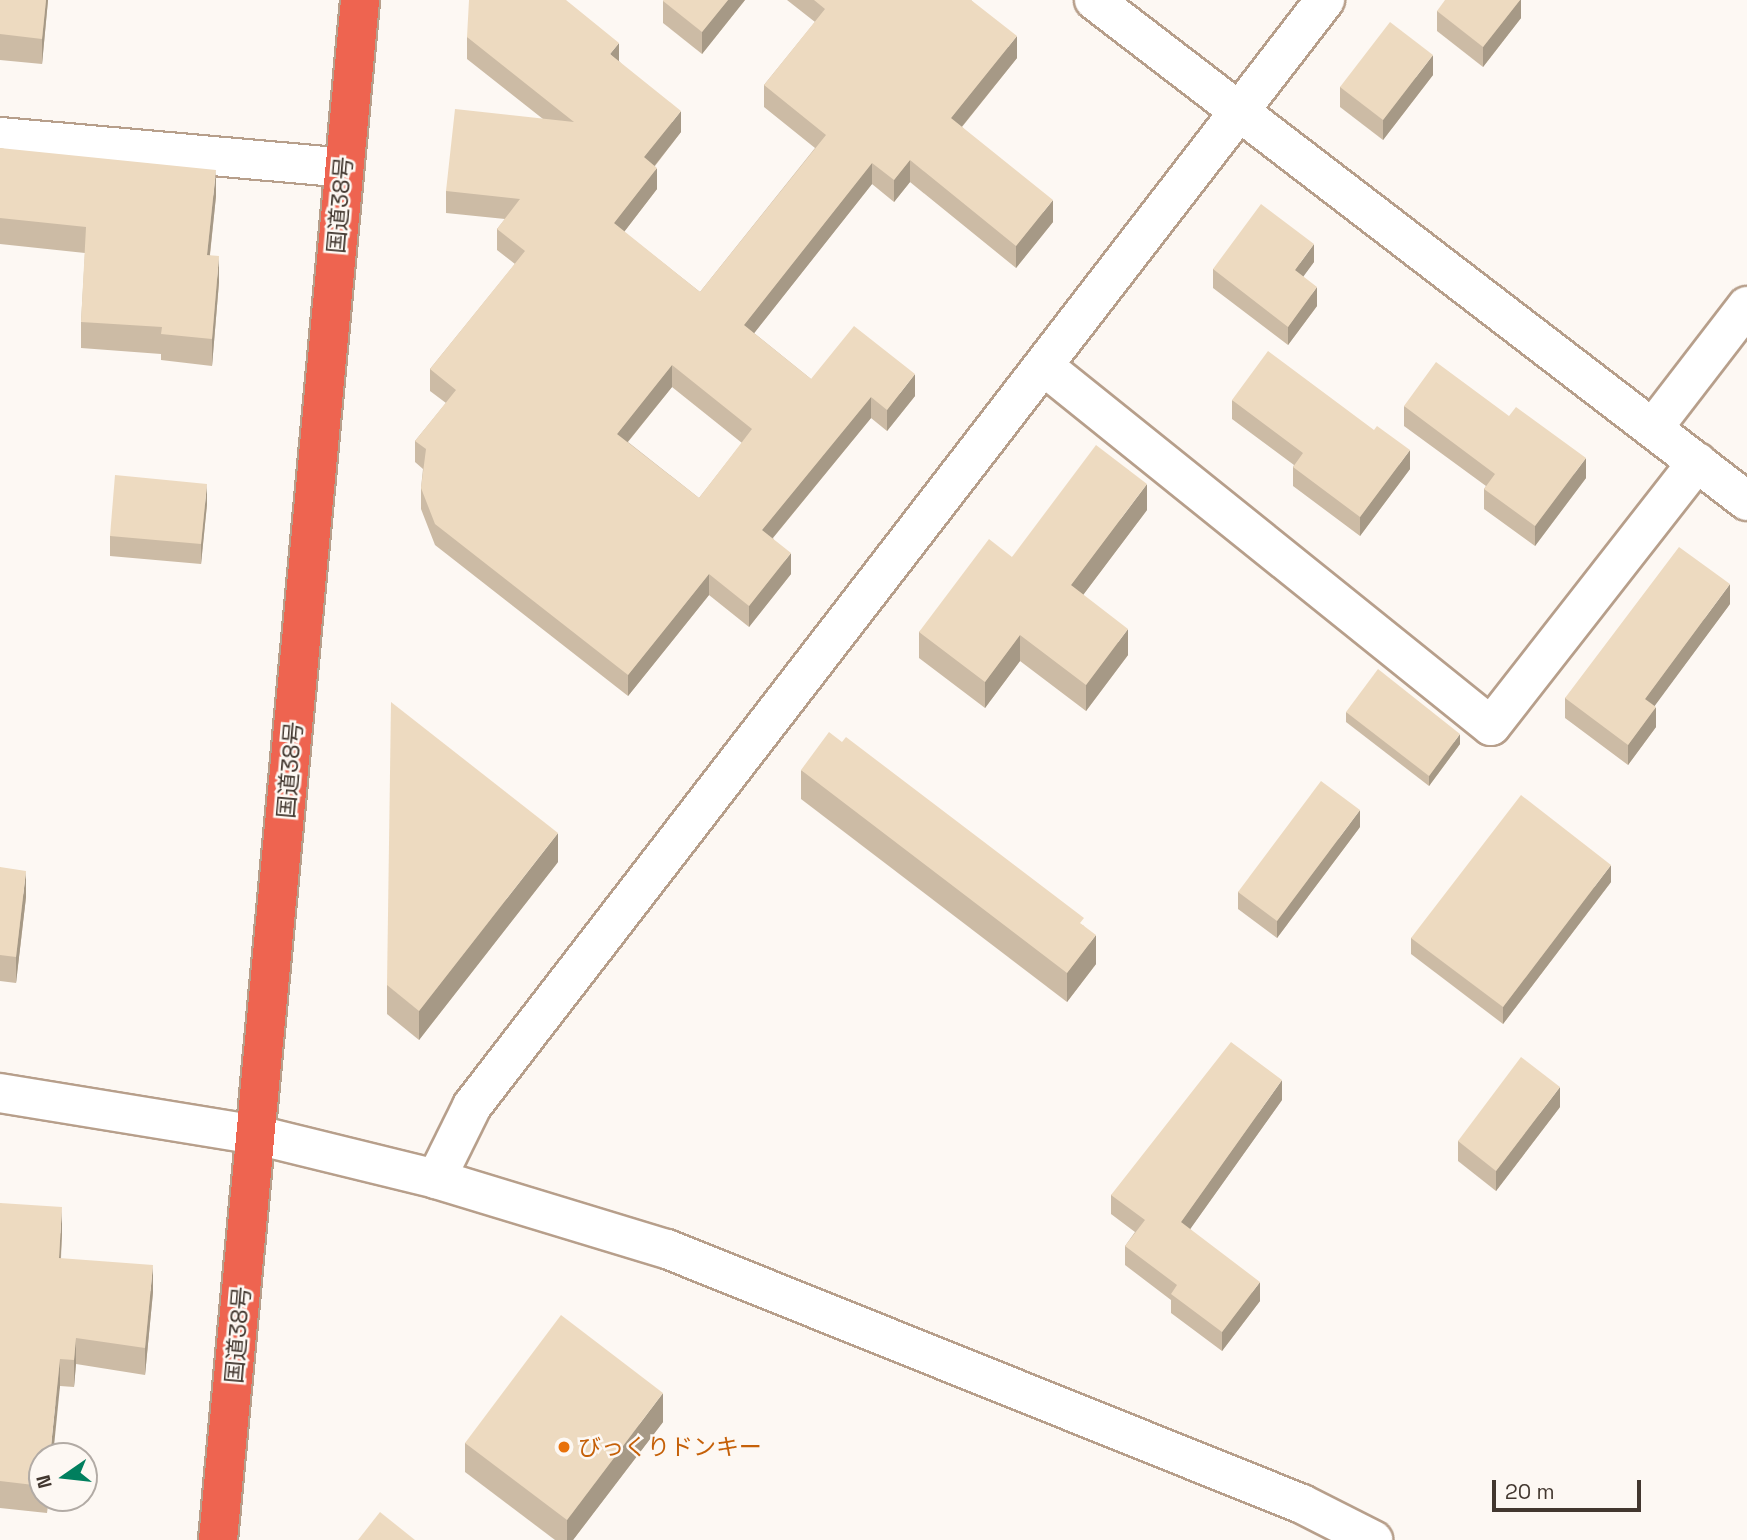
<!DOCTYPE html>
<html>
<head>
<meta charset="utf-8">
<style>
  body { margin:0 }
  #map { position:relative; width:1747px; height:1540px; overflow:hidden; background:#fdf8f3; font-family:"Space Grotesk","Noto Sans JP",sans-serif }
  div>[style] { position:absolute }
  .roads { filter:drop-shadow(2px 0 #b79f8b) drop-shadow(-2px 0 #b79f8b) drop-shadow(0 2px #b79f8b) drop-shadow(0 -2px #b79f8b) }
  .street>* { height:38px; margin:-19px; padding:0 19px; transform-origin:19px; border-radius:19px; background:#fff }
  .secondary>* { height:38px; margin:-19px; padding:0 19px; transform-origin:19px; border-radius:19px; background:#fff }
  .highway>* { height:38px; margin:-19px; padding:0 19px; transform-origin:19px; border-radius:19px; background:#ee6450 }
  .wall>* { inset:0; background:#ccbba5 }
  .shaded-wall>* { inset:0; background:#a69986 }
  .building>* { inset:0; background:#eddac0 }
  .dots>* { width:19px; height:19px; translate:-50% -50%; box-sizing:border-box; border:4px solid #fdf8f3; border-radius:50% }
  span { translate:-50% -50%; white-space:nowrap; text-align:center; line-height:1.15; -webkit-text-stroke:5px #fdf8f3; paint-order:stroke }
  .street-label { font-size:23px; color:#42372f }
  .food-label { font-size:23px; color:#c56008 }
  .left { translate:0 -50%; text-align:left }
  .north { position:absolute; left:28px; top:1442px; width:70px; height:70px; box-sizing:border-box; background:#fdf8f3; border:2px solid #b2aba5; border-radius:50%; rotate:256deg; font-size:19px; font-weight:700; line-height:28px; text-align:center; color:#42372f }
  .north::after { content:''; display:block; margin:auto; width:24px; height:32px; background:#017f5e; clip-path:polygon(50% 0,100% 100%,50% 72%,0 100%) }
  .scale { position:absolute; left:1492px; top:1480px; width:149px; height:32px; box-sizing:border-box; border:4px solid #42372f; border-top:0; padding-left:9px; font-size:21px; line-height:24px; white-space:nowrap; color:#42372f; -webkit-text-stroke:5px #fdf8f3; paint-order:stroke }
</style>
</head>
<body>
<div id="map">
  <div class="roads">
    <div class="street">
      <i style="left:0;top:137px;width:345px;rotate:5.1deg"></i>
      <i style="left:1046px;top:368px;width:571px;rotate:38.82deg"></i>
      <i style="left:1491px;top:726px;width:335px;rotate:-52deg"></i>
      <i style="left:1653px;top:428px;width:154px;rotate:-52.4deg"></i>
      <i style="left:436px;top:1179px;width:81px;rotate:-63.7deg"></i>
      <i style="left:472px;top:1106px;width:1397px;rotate:-52.36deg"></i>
    </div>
    <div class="secondary">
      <i style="left:1094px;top:0;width:823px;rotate:37.5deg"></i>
      <i style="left:0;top:1093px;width:260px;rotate:9.3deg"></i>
      <i style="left:257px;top:1135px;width:184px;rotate:13.8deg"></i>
      <i style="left:436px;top:1179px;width:241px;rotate:16.9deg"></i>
      <i style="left:667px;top:1249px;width:684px;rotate:21.88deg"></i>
      <i style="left:1302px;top:1504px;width:80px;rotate:26.9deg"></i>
    </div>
    <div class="highway">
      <i style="left:218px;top:1540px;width:1547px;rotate:-84.73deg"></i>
    </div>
  </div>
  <div class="wall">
    <i style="clip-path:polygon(0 0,48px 0,42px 64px,0 60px)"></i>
    <i style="clip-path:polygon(664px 0,745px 0,702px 54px,663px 23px,663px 1px)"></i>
    <i style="clip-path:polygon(evenodd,787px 0,971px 0,1017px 58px,962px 127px,1053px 222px,1016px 268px,910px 182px,894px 202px,872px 184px,754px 333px,811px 379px,915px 396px,887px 431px,871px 418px,773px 538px,791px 574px,749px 627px,709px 595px,628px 696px,435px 545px,421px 509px,421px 488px,423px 469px,415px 462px,415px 441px,446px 403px,430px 391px,430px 369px,515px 264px,497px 250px,497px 229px,505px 219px,446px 213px,446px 191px,543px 119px,467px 59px,467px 37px,619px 61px,681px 132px,655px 166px,657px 189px,624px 232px,700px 292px,815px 148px,764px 107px,764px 85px,815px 22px,787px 0,672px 387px,742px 443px,699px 498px,628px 442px,672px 387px)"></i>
    <i style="clip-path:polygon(1521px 0,1521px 18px,1483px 67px,1437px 31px,1437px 11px)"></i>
    <i style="clip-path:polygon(1433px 75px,1383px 140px,1340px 107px,1340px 87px)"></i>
    <i style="clip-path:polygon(0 148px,216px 196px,210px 255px,219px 282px,212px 366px,161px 360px,161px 354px,81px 348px,81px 322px,85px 253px,0 244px)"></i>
    <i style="clip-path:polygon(1314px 262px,1303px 276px,1317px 306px,1288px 345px,1213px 288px,1213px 269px)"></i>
    <i style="clip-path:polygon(1232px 400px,1410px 469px,1360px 536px,1293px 486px,1293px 467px,1294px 465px,1232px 419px)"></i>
    <i style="clip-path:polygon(1404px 406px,1586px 478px,1535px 546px,1484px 509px,1484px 489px,1486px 486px,1404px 426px)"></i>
    <i style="clip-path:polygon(207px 504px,201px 564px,110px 556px,110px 536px)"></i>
    <i style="clip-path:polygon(1147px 510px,1083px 595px,1128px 655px,1086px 711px,1020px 661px,985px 708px,919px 658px,919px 632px,1012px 557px)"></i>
    <i style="clip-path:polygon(1730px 604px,1654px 706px,1656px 727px,1628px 765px,1565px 718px,1565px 698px)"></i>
    <i style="clip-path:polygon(1346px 712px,1460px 744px,1429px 786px,1346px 722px)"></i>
    <i style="clip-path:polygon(801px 770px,1084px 926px,1096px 964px,1067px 1002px,801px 799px)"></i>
    <i style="clip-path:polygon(1360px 827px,1277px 938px,1238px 909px,1238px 892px)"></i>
    <i style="clip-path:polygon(558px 862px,419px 1040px,387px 1014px,387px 985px)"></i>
    <i style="clip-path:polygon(0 867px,26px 897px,16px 983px,0 981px)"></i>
    <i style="clip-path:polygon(1611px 882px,1503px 1024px,1411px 954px,1411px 938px)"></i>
    <i style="clip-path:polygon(1282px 1100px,1190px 1229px,1260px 1301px,1222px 1351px,1171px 1313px,1171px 1300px,1125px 1265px,1125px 1246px,1135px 1232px,1111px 1214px,1111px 1195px)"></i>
    <i style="clip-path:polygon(1560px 1107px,1496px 1191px,1458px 1161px,1458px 1141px)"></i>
    <i style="clip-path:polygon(0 1203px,62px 1234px,61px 1259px,153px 1292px,145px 1375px,76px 1364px,74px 1387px,60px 1386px,42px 1456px,42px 1498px,49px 1498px,47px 1513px,0 1508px)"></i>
    <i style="clip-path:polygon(663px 1422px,573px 1540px,555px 1540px,465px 1472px,465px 1443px)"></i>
  </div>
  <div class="shaded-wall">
    <i style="clip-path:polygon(46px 0,48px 0,42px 64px,42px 39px)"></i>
    <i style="clip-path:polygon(728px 0,745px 0,702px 54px,702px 32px)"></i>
    <i style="clip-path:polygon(1520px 0,1521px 0,1521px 18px,1483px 67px,1483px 47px)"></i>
    <i style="clip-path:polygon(1017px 36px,1017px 58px,951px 140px,951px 118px)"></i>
    <i style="clip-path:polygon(619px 43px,619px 64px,610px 54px)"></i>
    <i style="clip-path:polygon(1433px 55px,1433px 75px,1383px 140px,1383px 120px)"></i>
    <i style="clip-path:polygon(681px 111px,681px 132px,644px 179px,644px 157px)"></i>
    <i style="clip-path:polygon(910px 160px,910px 182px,894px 202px,894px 180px)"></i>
    <i style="clip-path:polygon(872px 163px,872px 184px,744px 346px,744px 325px)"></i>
    <i style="clip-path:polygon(657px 168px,657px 189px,614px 245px,614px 223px)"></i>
    <i style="clip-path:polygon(216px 170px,216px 196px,207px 281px,207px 255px)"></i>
    <i style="clip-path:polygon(1053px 200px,1053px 222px,1016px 268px,1016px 246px)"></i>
    <i style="clip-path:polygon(1314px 244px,1314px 262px,1295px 288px,1295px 270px)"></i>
    <i style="clip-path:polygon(219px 256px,219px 282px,212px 366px,212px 339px)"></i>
    <i style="clip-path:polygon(1317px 287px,1317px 306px,1288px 345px,1288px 327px)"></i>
    <i style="clip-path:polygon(672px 365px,672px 387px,617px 455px,617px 434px)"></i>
    <i style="clip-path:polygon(915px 374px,915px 396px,887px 431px,887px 410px)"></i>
    <i style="clip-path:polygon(871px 397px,871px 418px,762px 551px,762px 530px)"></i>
    <i style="clip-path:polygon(1410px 450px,1410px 469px,1360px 536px,1360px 517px)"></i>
    <i style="clip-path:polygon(1586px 458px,1586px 478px,1535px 546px,1535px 526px)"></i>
    <i style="clip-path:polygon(207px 484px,207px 504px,201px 564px,201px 544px)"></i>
    <i style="clip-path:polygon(1147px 484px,1147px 510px,1071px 611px,1071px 585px)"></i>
    <i style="clip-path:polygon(791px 553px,791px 574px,749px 627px,749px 606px)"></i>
    <i style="clip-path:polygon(709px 574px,709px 595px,628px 696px,628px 675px)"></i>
    <i style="clip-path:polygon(1730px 584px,1730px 604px,1645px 719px,1645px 699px)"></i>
    <i style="clip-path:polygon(1128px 629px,1128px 655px,1086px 711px,1086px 685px)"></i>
    <i style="clip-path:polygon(1020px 635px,1020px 661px,985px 708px,985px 682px)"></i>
    <i style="clip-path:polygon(1656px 707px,1656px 727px,1628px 765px,1628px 745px)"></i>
    <i style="clip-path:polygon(1460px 734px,1460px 744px,1429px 786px,1429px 776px)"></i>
    <i style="clip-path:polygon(1360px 810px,1360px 827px,1277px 938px,1277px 921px)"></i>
    <i style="clip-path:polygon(558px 833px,558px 862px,419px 1040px,419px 1011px)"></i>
    <i style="clip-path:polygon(1611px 865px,1611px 882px,1503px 1024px,1503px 1007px)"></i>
    <i style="clip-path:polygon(26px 871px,26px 897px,16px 983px,16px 957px)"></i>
    <i style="clip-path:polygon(1096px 935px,1096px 964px,1067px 1002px,1067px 973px)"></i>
    <i style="clip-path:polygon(1282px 1080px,1282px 1100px,1181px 1242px,1181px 1222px)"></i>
    <i style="clip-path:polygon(1560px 1087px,1560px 1107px,1496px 1191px,1496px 1171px)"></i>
    <i style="clip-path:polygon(62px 1207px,62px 1234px,59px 1285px,59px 1258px)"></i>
    <i style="clip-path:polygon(153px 1265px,153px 1292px,145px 1375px,145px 1348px)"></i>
    <i style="clip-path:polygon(1260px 1282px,1260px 1301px,1222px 1351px,1222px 1332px)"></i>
    <i style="clip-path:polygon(76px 1338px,76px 1364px,74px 1387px,74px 1360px)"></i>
    <i style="clip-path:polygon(60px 1359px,60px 1386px,53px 1456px,50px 1456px)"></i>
    <i style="clip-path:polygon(663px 1393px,663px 1422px,573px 1540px,567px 1540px,567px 1520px)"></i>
  </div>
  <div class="building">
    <i style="clip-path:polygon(0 0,46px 0,42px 39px,0 34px)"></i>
    <i style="clip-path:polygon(evenodd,469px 0,566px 0,619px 43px,610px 54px,681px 111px,644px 157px,657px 168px,614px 223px,700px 292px,826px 135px,764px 85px,825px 9px,814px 0,971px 0,1017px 36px,951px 118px,1053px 200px,1016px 246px,910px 160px,894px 180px,872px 163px,744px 325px,811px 379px,854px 326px,915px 374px,887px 410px,871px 397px,762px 530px,791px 553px,749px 606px,709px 574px,628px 675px,435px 524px,421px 488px,426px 449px,415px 441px,456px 390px,430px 369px,525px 251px,497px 229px,520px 199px,446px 191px,455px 109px,574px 122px,467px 37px,469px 0,672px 365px,752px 429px,699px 498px,617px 434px,672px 365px)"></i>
    <i style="clip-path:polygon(664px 0,728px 0,702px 32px,663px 1px)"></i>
    <i style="clip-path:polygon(1445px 0,1520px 0,1483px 47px,1437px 11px)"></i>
    <i style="clip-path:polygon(1390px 22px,1433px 55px,1383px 120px,1340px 87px)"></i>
    <i style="clip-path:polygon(0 148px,216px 170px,207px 255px,219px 256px,212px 339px,161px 334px,162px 327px,81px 322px,86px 227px,0 218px)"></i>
    <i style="clip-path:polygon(1261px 204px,1314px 244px,1295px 270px,1317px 287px,1288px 327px,1213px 269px)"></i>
    <i style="clip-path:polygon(1268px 351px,1374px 430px,1377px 426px,1410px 450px,1360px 517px,1293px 467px,1303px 453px,1232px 400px)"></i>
    <i style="clip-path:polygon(1436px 362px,1509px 416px,1516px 407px,1586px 458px,1535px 526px,1484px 489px,1495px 474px,1404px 406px)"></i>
    <i style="clip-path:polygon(1096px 445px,1147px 484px,1071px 585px,1128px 629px,1086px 685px,1020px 635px,985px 682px,919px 632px,989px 539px,1012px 557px)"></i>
    <i style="clip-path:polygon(115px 475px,207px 484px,201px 544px,110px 536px)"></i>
    <i style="clip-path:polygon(1679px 547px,1730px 584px,1645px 699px,1656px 707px,1628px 745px,1565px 698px)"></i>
    <i style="clip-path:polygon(1378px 669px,1460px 734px,1429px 776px,1346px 712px)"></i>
    <i style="clip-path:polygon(391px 702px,558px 833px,419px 1011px,387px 985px)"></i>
    <i style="clip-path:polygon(829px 732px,842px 742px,846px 737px,1084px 918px,1080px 923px,1096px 935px,1067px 973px,801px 770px)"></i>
    <i style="clip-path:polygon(1321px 781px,1360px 810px,1277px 921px,1238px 892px)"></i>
    <i style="clip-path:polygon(1521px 795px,1611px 865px,1503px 1007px,1411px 938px)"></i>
    <i style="clip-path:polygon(0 867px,26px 871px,16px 957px,0 955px)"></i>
    <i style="clip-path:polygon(1231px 1042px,1282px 1080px,1181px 1222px,1260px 1282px,1222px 1332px,1171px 1294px,1177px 1285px,1125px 1246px,1145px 1220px,1111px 1195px)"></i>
    <i style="clip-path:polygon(1521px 1057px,1560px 1087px,1496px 1171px,1458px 1141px)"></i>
    <i style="clip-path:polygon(0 1203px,62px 1207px,59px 1258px,153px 1265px,145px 1348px,76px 1338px,74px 1360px,60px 1359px,50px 1456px,42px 1456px,42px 1486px,0 1481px)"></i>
    <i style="clip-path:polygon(561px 1315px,663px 1393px,567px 1520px,465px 1443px)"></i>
    <i style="clip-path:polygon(380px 1512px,415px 1540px,358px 1540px)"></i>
  </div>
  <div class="dots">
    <i style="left:564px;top:1447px;background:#e8710a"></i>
  </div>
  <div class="street-label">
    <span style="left:340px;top:205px;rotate:-85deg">国道38号</span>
    <span style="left:290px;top:770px;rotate:-85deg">国道38号</span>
    <span style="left:238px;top:1335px;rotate:-85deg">国道38号</span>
  </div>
  <div class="food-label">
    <span class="left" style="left:578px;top:1447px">びっくりドンキー</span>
  </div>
  <div class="north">N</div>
  <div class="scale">20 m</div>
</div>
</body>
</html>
